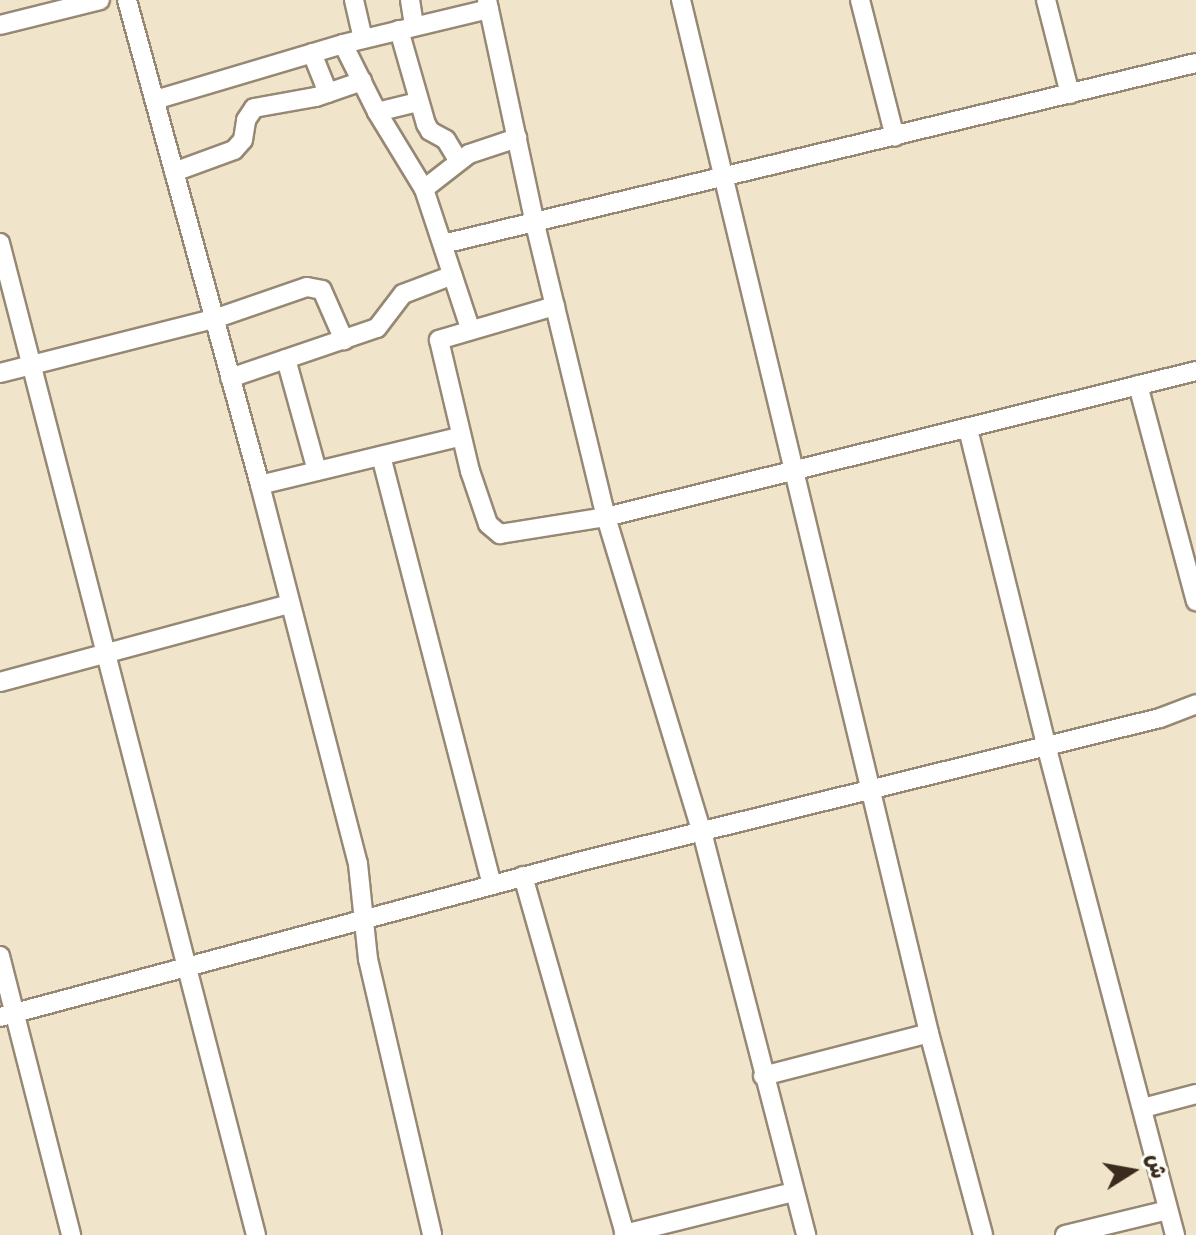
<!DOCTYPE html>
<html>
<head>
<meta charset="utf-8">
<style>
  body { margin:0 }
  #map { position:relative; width:1196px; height:1235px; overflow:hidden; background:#f0e5ca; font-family:"Architects Daughter","Playpen Sans Arabic",sans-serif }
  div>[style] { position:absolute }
  .roads { filter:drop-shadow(2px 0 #968874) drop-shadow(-2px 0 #968874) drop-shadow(0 2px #968874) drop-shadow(0 -2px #968874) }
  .street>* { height:18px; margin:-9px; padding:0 9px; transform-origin:9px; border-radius:9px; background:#fff }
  span { translate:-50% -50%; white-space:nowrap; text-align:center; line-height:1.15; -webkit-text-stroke:8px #fdfcf7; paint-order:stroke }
  .north { position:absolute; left:1092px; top:1131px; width:80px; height:80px; -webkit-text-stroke:6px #fdfcf7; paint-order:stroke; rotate:79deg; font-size:22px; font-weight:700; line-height:32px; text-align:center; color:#3b2a1e }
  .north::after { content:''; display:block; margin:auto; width:28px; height:36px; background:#3b2a1e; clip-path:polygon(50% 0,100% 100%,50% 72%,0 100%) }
</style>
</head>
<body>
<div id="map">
  <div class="roads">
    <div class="street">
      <i style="left:127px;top:0;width:503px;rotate:74.66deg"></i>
      <i style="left:260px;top:485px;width:391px;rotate:75.5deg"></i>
      <i style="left:358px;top:864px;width:96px;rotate:84deg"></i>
      <i style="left:368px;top:959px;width:283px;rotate:76.9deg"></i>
      <i style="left:354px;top:0;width:40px;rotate:77deg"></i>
      <i style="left:410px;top:0;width:26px;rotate:81deg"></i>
      <i style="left:487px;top:0;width:229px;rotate:77.9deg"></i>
      <i style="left:535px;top:224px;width:301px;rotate:76.4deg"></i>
      <i style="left:606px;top:517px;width:329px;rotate:73.1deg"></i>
      <i style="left:702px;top:832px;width:416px;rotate:75.5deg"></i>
      <i style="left:681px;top:0;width:1062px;rotate:76.5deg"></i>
      <i style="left:929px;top:1033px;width:209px;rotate:75deg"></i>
      <i style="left:860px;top:0;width:141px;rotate:75.7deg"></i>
      <i style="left:1046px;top:0;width:97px;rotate:75.7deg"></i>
      <i style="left:0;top:25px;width:103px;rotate:-14deg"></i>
      <i style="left:399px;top:30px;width:98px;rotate:74deg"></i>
      <i style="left:426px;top:124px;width:8px;rotate:60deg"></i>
      <i style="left:430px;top:131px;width:18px;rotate:29deg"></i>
      <i style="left:446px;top:140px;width:23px;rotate:59deg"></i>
      <i style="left:343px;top:44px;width:76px;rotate:63.4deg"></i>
      <i style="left:377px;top:112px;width:90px;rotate:58.6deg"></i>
      <i style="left:424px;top:189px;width:146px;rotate:71.7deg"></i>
      <i style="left:312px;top:53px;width:43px;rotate:68.2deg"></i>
      <i style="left:155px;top:100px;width:196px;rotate:-16.6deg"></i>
      <i style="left:343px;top:44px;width:150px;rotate:-13.5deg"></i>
      <i style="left:377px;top:112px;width:42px;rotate:-13.7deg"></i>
      <i style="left:174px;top:172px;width:64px;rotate:-20.1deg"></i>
      <i style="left:234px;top:150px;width:13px;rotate:-48deg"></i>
      <i style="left:243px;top:140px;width:20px;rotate:-81deg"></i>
      <i style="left:246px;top:120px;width:14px;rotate:-56deg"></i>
      <i style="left:254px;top:108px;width:63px;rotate:-10.1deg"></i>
      <i style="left:316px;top:97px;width:49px;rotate:-19.2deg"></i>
      <i style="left:424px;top:189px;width:57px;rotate:-37.9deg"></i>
      <i style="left:469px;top:154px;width:51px;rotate:-18.4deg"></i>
      <i style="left:0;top:243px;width:1024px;rotate:75.53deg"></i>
      <i style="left:443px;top:244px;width:774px;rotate:-13.52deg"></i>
      <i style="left:555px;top:306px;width:121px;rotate:163.7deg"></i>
      <i style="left:439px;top:340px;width:135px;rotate:76.7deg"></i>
      <i style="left:470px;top:471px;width:56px;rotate:71.2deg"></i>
      <i style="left:488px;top:524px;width:16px;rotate:40deg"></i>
      <i style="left:500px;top:534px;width:107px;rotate:-9.1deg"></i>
      <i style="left:606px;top:517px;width:608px;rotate:-13.9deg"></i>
      <i style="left:286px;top:359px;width:116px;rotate:74.5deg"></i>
      <i style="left:0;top:373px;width:221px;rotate:-14.2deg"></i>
      <i style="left:214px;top:319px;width:98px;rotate:-19deg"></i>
      <i style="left:307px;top:287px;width:15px;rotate:11deg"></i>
      <i style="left:322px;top:290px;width:55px;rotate:66.3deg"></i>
      <i style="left:230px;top:378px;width:155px;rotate:-18.8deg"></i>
      <i style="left:377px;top:328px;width:43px;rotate:-52.6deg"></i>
      <i style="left:403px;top:294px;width:53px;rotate:-20.8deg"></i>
      <i style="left:1138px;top:385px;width:224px;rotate:75deg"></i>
      <i style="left:968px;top:429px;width:325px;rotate:76.1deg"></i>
      <i style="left:1046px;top:745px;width:507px;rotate:75.25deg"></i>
      <i style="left:381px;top:456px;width:443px;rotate:75.5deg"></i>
      <i style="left:260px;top:485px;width:205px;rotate:-13.6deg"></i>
      <i style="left:0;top:682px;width:300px;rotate:-15.1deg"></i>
      <i style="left:523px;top:876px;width:373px;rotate:74.1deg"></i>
      <i style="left:0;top:956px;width:288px;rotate:75.7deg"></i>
      <i style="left:0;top:1017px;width:603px;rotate:-15deg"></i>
      <i style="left:582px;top:861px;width:595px;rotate:-13.9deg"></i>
      <i style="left:1160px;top:718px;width:39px;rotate:-21deg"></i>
      <i style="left:763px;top:1076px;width:171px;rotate:-14.5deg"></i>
      <i style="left:1143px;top:1108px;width:55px;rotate:-14.8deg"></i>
      <i style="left:624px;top:1234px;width:175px;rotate:-13.9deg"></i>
      <i style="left:1065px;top:1235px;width:106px;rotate:-13.6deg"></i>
    </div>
  </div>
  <div class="north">ش</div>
</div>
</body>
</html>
